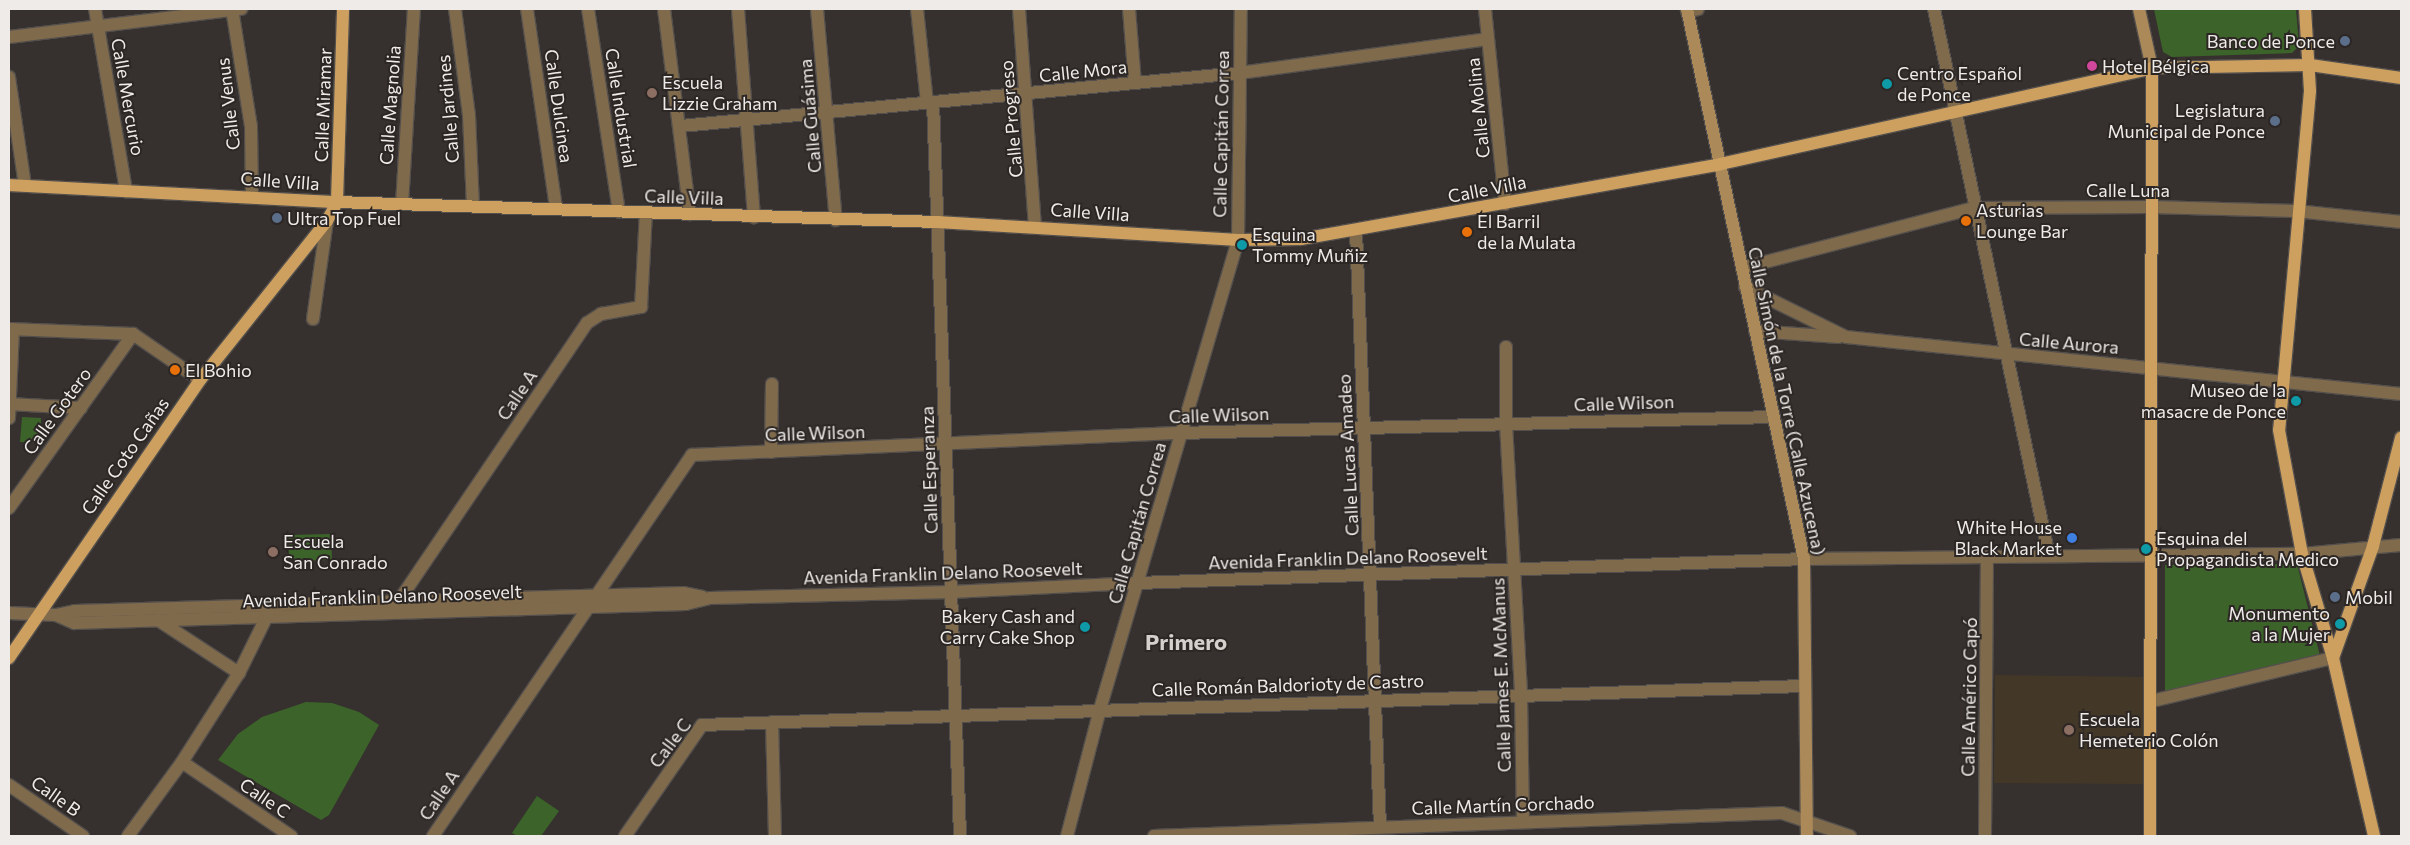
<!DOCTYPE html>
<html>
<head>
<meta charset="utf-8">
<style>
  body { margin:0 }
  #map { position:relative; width:2410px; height:845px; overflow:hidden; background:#36312e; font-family:Commissioner,sans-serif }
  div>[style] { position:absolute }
  .education>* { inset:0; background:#433828 }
  .green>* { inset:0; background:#3c642a }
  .roads { filter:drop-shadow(1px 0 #534f4c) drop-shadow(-1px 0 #534f4c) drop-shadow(0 1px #534f4c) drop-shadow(0 -1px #534f4c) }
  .street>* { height:12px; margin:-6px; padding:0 6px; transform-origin:6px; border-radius:6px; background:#806a4c }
  .secondary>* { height:12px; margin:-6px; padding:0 6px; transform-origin:6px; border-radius:6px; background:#ab8958 }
  .primary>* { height:12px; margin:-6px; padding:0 6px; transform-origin:6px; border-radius:6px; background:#cda060 }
  .dots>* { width:14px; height:14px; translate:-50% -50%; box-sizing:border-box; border:2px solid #2c2725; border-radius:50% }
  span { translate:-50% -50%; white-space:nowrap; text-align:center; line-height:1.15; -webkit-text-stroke:4px #2c2725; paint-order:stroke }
  .poi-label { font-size:18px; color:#eeebe9 }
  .right { translate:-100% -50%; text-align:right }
  .left { translate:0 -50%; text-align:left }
  .street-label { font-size:18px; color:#eeebe9 }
  .district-label { font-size:22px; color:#d6d0cc; font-weight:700 }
  .frame { position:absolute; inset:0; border:10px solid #eeebe9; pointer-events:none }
</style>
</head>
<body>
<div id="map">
  <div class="education">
    <i style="clip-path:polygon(1995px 675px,2143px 677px,2144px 784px,1994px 783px)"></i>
  </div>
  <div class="green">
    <i style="clip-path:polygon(2154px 9px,2296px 9px,2299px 46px,2292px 53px,2172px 57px,2163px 52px)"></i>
    <i style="clip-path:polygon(22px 417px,41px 418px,40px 443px,20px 442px)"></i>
    <i style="clip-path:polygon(331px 534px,332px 560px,289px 561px,288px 535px)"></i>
    <i style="clip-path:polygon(2297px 564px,2320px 656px,2165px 692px,2165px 565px)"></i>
    <i style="clip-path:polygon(306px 702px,332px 703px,359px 712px,379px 725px,329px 815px,321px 820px,218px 760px,238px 734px,262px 717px)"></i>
    <i style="clip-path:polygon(537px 796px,559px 811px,541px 836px,517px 836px,512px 833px)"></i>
  </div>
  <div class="roads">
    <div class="street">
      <i style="left:95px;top:9px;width:185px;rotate:80.3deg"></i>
      <i style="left:232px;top:9px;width:119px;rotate:80.8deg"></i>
      <i style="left:251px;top:126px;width:70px;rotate:89.2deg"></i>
      <i style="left:455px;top:9px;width:107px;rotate:82.5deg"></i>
      <i style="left:469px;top:115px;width:91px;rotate:87.5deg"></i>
      <i style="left:527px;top:9px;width:202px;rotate:81.7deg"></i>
      <i style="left:588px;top:9px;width:205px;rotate:81.3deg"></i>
      <i style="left:664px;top:9px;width:207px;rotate:82.8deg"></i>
      <i style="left:738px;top:9px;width:209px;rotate:85.6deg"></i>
      <i style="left:817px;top:9px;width:212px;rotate:84.9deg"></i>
      <i style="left:917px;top:9px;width:94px;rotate:83.9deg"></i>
      <i style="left:1019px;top:9px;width:218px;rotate:85.8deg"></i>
      <i style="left:1129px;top:9px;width:74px;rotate:85.4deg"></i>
      <i style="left:1485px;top:9px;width:196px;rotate:84.1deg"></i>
      <i style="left:1934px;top:9px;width:559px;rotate:78.13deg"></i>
      <i style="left:1687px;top:11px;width:11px;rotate:-10deg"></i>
      <i style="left:9px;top:37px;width:234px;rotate:-6.9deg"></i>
      <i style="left:9px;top:77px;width:110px;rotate:81.6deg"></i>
      <i style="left:933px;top:102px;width:734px;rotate:87.89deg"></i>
      <i style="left:681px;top:126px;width:562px;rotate:-5.42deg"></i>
      <i style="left:1240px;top:73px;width:250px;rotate:-7.8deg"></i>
      <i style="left:402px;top:204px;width:195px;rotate:-86.5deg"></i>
      <i style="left:1356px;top:231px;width:596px;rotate:87.69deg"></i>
      <i style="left:1742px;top:268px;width:240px;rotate:-14.5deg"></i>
      <i style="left:1974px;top:208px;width:177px;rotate:-0.3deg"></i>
      <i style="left:2151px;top:207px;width:145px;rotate:1.6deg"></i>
      <i style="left:2296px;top:211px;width:106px;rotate:6deg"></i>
      <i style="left:1745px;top:287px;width:113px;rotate:26.3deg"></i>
      <i style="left:1846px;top:337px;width:558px;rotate:5.86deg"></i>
      <i style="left:313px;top:319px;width:99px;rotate:-81.9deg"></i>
      <i style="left:9px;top:329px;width:124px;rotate:2.3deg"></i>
      <i style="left:133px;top:334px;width:81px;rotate:34.5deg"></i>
      <i style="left:1755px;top:331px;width:84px;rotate:4.1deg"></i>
      <i style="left:1506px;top:347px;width:77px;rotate:90deg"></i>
      <i style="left:1506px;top:424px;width:271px;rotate:86.8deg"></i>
      <i style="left:1521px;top:695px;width:126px;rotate:89.1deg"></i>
      <i style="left:9px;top:404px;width:72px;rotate:3.2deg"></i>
      <i style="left:9px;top:418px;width:89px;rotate:-87.4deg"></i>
      <i style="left:771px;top:452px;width:68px;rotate:-89.2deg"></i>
      <i style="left:9px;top:508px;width:214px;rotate:-54.5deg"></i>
      <i style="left:396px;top:605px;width:341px;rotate:-55.9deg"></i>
      <i style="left:587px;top:323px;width:17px;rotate:-33deg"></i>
      <i style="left:601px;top:314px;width:41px;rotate:-9.9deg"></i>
      <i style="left:641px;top:307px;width:94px;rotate:-87deg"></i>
      <i style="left:9px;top:613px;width:47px;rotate:2.4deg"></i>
      <i style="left:56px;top:615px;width:19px;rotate:-12deg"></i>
      <i style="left:75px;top:611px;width:609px;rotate:-1.69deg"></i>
      <i style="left:684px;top:593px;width:19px;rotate:12deg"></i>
      <i style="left:56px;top:615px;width:20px;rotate:24deg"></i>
      <i style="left:74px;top:623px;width:612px;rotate:-1.78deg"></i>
      <i style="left:686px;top:604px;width:25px;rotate:-14deg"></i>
      <i style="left:710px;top:598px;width:242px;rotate:-1.4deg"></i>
      <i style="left:952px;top:592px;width:186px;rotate:-2.8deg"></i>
      <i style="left:1138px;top:583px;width:666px;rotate:-2.06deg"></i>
      <i style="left:1804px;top:559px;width:498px;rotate:-0.6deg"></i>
      <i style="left:2302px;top:554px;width:99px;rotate:-5.2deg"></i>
      <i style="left:158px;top:620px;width:97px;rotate:33.2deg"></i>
      <i style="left:2152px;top:701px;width:186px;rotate:-13.4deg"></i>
      <i style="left:772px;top:722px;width:114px;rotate:88.5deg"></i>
      <i style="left:182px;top:762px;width:132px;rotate:34.2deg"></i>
      <i style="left:9px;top:785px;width:90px;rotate:34.6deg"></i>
      <i style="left:128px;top:836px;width:92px;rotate:-53.9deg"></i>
      <i style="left:182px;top:762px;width:106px;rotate:-57.4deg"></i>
      <i style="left:239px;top:673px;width:68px;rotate:-63.8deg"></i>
      <i style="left:433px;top:836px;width:461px;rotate:-55.8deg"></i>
      <i style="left:692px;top:455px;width:489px;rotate:-2.6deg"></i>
      <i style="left:1181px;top:433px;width:593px;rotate:-1.55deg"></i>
      <i style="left:625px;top:836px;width:135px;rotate:-55.3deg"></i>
      <i style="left:702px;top:725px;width:1104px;rotate:-2.03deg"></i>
      <i style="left:1067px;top:836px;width:131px;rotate:-75.4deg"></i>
      <i style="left:1100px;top:709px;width:489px;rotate:-73.6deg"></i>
      <i style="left:1238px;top:240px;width:231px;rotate:-89.3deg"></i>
      <i style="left:1154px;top:836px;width:628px;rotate:-2.1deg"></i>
      <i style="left:1782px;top:813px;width:72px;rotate:18.7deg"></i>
      <i style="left:1985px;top:836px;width:279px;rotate:-89.6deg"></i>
    </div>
    <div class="secondary">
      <i style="left:1687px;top:9px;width:562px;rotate:77.99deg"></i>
      <i style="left:1804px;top:559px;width:277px;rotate:89.4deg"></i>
      <i style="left:2139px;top:9px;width:60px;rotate:77.6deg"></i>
    </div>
    <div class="primary">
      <i style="left:2305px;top:9px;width:82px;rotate:86.5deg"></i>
      <i style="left:2310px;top:91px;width:340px;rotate:95.2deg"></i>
      <i style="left:2279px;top:430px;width:126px;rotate:79.5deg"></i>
      <i style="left:2302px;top:554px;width:109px;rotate:73.4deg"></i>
      <i style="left:2333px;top:658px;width:183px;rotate:77deg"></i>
      <i style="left:9px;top:185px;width:328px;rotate:3deg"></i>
      <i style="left:337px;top:202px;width:600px;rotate:1.91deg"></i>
      <i style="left:937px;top:222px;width:302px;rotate:3.4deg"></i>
      <i style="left:1238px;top:240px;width:63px;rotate:-0.9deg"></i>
      <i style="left:1301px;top:239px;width:426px;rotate:-10.1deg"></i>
      <i style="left:1720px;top:164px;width:443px;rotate:-12.5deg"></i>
      <i style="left:2152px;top:68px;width:158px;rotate:-1.1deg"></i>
      <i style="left:2310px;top:65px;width:92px;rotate:8.1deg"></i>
      <i style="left:9px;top:658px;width:337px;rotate:-55.5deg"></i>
      <i style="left:200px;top:380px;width:203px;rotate:-51.4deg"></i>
      <i style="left:327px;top:221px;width:21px;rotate:-62deg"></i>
      <i style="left:337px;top:202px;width:193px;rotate:-88.2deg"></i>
      <i style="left:2333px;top:658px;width:119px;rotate:-70.3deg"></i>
      <i style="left:2373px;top:546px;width:112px;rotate:-75.5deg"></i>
      <i style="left:2150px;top:836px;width:768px;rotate:-89.85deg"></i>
    </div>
  </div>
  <div class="dots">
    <i style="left:2345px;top:41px;background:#5c6f8a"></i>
    <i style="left:2092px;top:66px;background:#d1479c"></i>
    <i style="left:1887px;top:84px;background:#0f9aa8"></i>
    <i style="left:652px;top:93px;background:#8d6e63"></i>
    <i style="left:2275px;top:121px;background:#5c6f8a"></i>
    <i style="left:277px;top:218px;background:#5c6f8a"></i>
    <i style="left:1966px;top:221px;background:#e8710a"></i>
    <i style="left:1467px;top:232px;background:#e8710a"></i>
    <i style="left:1242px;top:245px;background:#0f9aa8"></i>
    <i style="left:175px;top:370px;background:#e8710a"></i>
    <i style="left:2296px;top:401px;background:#0f9aa8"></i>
    <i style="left:2072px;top:538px;background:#3f7fe0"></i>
    <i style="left:2146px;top:549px;background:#0f9aa8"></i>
    <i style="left:273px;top:552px;background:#8d6e63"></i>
    <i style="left:2335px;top:597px;background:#5c6f8a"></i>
    <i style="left:2340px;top:624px;background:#0f9aa8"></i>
    <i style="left:1085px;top:627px;background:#0f9aa8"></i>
    <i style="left:2069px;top:730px;background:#8d6e63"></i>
  </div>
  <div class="poi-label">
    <span class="right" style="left:2335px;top:41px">Banco de Ponce</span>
    <span class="left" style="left:2102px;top:66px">Hotel Bélgica</span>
    <span class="left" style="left:1897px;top:84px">Centro Español<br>de Ponce</span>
    <span class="left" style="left:662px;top:93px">Escuela<br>Lizzie Graham</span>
    <span class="right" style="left:2265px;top:121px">Legislatura<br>Municipal de Ponce</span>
    <span class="left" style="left:1976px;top:221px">Asturias<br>Lounge Bar</span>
    <span class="left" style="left:287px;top:218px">Ultra Top Fuel</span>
    <span class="left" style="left:1477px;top:232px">El Barril<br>de la Mulata</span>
    <span class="left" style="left:1252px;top:245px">Esquina<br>Tommy Muñiz</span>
    <span class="left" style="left:185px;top:370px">El Bohio</span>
    <span class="right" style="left:2286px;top:401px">Museo de la<br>masacre de Ponce</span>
    <span class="right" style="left:2062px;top:538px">White House<br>Black Market</span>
    <span class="left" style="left:2156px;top:549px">Esquina del<br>Propagandista Medico</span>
    <span class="left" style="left:283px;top:552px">Escuela<br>San Conrado</span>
    <span class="left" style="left:2345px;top:597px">Mobil</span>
    <span class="right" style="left:2330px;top:624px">Monumento<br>a la Mujer</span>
    <span class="right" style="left:1075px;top:627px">Bakery Cash and<br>Carry Cake Shop</span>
    <span class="left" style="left:2079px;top:730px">Escuela<br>Hemeterio Colón</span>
  </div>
  <div class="street-label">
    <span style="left:1083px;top:71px;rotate:-6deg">Calle Mora</span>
    <span style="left:128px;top:97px;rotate:80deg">Calle Mercurio</span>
    <span style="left:228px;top:104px;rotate:-97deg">Calle Venus</span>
    <span style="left:323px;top:105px;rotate:-88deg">Calle Miramar</span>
    <span style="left:390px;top:105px;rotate:-86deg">Calle Magnolia</span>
    <span style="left:559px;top:106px;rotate:82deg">Calle Dulcinea</span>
    <span style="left:621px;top:108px;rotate:81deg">Calle Industrial</span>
    <span style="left:1478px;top:108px;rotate:-96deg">Calle Molina</span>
    <span style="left:448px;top:109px;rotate:-95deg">Calle Jardines</span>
    <span style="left:810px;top:116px;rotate:-95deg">Calle Guásima</span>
    <span style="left:1011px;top:119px;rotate:-95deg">Calle Progreso</span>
    <span style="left:1221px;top:134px;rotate:-89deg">Calle Capitán Correa</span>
    <span style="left:280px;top:181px;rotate:4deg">Calle Villa</span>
    <span style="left:1487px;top:189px;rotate:-11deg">Calle Villa</span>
    <span style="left:2128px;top:190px">Calle Luna</span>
    <span style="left:684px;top:197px;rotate:2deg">Calle Villa</span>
    <span style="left:1090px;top:212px;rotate:4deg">Calle Villa</span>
    <span style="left:2069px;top:343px;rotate:5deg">Calle Aurora</span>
    <span style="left:517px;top:395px;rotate:-56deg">Calle A</span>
    <span style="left:1787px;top:401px;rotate:78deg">Calle Simón de la Torre (Calle Azucena)</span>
    <span style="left:1624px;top:403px;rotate:-2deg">Calle Wilson</span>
    <span style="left:57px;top:411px;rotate:-54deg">Calle Gotero</span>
    <span style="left:1219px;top:415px;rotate:-2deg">Calle Wilson</span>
    <span style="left:815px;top:433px;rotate:-2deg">Calle Wilson</span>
    <span style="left:1348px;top:455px;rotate:-93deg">Calle Lucas Amadeo</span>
    <span style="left:125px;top:456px;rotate:-55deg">Calle Coto Cañas</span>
    <span style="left:929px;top:470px;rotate:-92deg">Calle Esperanza</span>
    <span style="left:1137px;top:523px;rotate:-74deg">Calle Capitán Correa</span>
    <span style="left:1348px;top:558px;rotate:-2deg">Avenida Franklin Delano Roosevelt</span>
    <span style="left:943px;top:573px;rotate:-2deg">Avenida Franklin Delano Roosevelt</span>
    <span style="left:382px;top:596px;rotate:-2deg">Avenida Franklin Delano Roosevelt</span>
    <span style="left:1501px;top:675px;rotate:-92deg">Calle James E. McManus</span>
    <span style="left:1288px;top:685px;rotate:-2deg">Calle Román Baldorioty de Castro</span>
    <span style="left:1969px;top:697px;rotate:-89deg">Calle Américo Capó</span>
    <span style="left:670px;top:743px;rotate:-53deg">Calle C</span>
    <span style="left:439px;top:795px;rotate:-56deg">Calle A</span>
    <span style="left:56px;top:796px;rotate:35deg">Calle B</span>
    <span style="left:265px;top:798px;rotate:34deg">Calle C</span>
    <span style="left:1503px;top:805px;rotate:-2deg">Calle Martín Corchado</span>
  </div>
  <div class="district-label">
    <span style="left:1186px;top:642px">Primero</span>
  </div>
  <div class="frame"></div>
</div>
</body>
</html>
